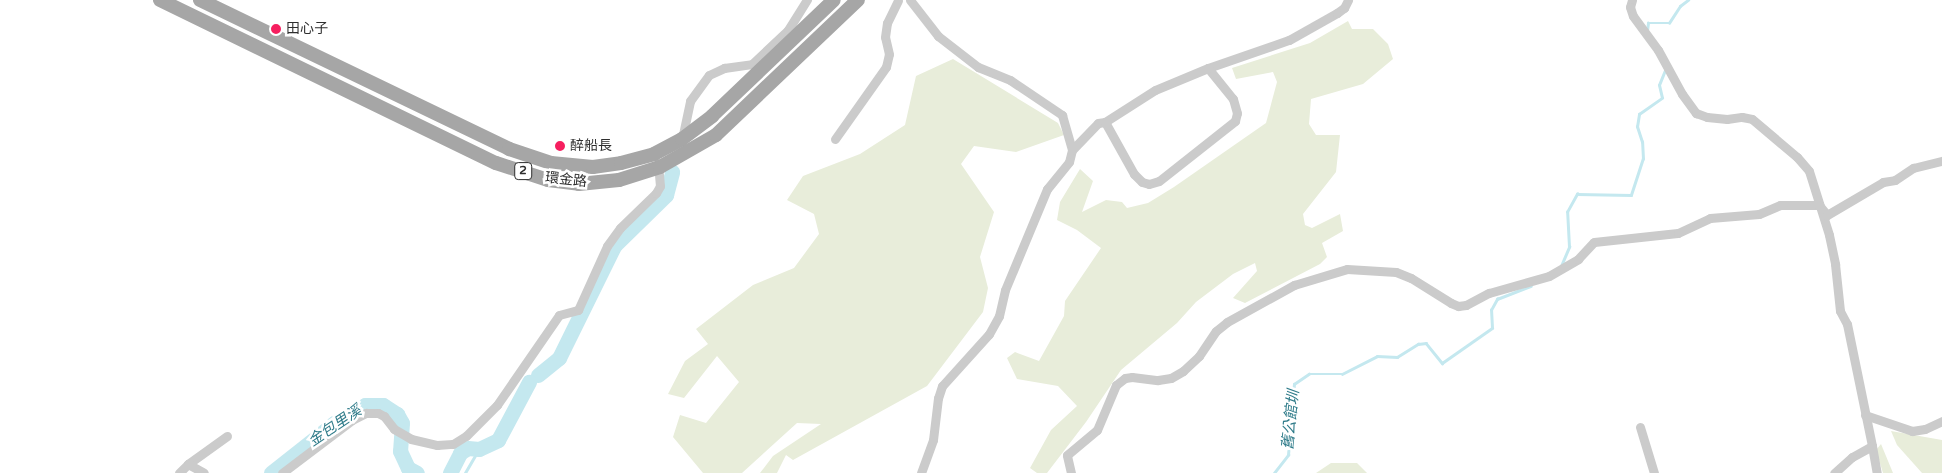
<!DOCTYPE html>
<html>
<head>
<meta charset="utf-8">
<style>
  body { margin:0 }
  #map { position:relative; width:1942px; height:473px; overflow:hidden; background:#fff; font-family:"Varela Round","Noto Sans TC",sans-serif }
  div>[style] { position:absolute }
  .green>* { inset:0; background:#e8edda }
  .stream>* { height:2.5px; margin:-1.25px; padding:0 1.25px; transform-origin:1.25px; border-radius:1.25px; background:#c4e8ef }
  .river>* { height:15px; margin:-7.5px; padding:0 7.5px; transform-origin:7.5px; border-radius:7.5px; background:#c4e8ef }
  .minor>* { height:9px; margin:-4.5px; padding:0 4.5px; transform-origin:4.5px; border-radius:4.5px; background:#cbcbcb }
  .primary>* { height:14px; margin:-7px; padding:0 7px; transform-origin:7px; border-radius:7px; background:#a6a6a6 }
  .dots>* { width:14px; height:14px; translate:-50% -50%; box-sizing:border-box; border:2px solid #fff; border-radius:50% }
  span { translate:-50% -50%; white-space:nowrap; text-align:center; line-height:1.15; -webkit-text-stroke:5px #fff; paint-order:stroke }
  .shield-label span { padding:1px 4px; background:#fff; border:1px solid; border-radius:4px; -webkit-text-stroke-width:0 }
  .shield-label { font-size:12px; color:#2e2e2e; font-weight:700 }
  .poi-label { font-size:14px; color:#2e2e2e }
  .left { translate:0 -50%; text-align:left }
  .street-label { font-size:14px; color:#2e2e2e }
  .water-label { font-size:15px; color:#307c8a; font-style:italic }
</style>
</head>
<body>
<div id="map">
  <div class="green">
    <i style="clip-path:polygon(1348px 21px,1352px 29px,1373px 29px,1388px 44px,1393px 59px,1363px 84px,1311px 99px,1309px 124px,1316px 135px,1340px 135px,1336px 172px,1303px 214px,1305px 225px,1312px 228px,1340px 214px,1343px 231px,1322px 243px,1327px 257px,1320px 264px,1245px 303px,1233px 298px,1257px 271px,1255px 263px,1233px 274px,1196px 302px,1177px 323px,1121px 370px,1086px 422px,1047px 473px,1037px 473px,1030px 468px,1051px 430px,1077px 406px,1058px 386px,1017px 379px,1007px 358px,1015px 352px,1039px 361px,1064px 316px,1065px 301px,1101px 248px,1077px 230px,1057px 220px,1060px 202px,1080px 169px,1093px 181px,1082px 212px,1106px 200px,1122px 202px,1127px 208px,1148px 203px,1174px 187px,1266px 123px,1277px 82px,1273px 72px,1236px 79px,1232px 68px,1310px 43px)"></i>
    <i style="clip-path:polygon(953px 59px,1058px 123px,1064px 135px,1016px 152px,974px 146px,961px 164px,994px 212px,980px 257px,988px 288px,983px 312px,927px 386px,793px 460px,786px 455px,777px 473px,760px 473px,773px 456px,821px 424px,797px 423px,742px 473px,703px 473px,673px 437px,680px 415px,706px 423px,739px 382px,717px 356px,684px 398px,668px 394px,685px 361px,708px 344px,696px 329px,753px 285px,794px 268px,819px 234px,814px 214px,787px 200px,803px 176px,860px 154px,905px 125px,916px 76px)"></i>
    <i style="clip-path:polygon(1891px 431px,1942px 440px,1942px 473px,1922px 473px,1897px 445px)"></i>
    <i style="clip-path:polygon(1881px 444px,1893px 473px,1883px 473px,1876px 450px)"></i>
    <i style="clip-path:polygon(1331px 463px,1357px 463px,1367px 473px,1316px 473px)"></i>
  </div>
  <div class="stream">
    <i style="left:1647px;top:31px;width:8px;rotate:-83deg"></i>
    <i style="left:1648px;top:23px;width:21px"></i>
    <i style="left:1669px;top:23px;width:20px;rotate:-57deg"></i>
    <i style="left:1680px;top:6px;width:10px;rotate:-37deg"></i>
    <i style="left:1561px;top:266px;width:21px;rotate:-67deg"></i>
    <i style="left:1569px;top:247px;width:35px;rotate:-93deg"></i>
    <i style="left:1567px;top:212px;width:21px;rotate:-61deg"></i>
    <i style="left:1577px;top:194px;width:54px;rotate:1.1deg"></i>
    <i style="left:1631px;top:195px;width:38px;rotate:-72deg"></i>
    <i style="left:1643px;top:159px;width:17px;rotate:-93deg"></i>
    <i style="left:1642px;top:142px;width:16px;rotate:-108deg"></i>
    <i style="left:1637px;top:127px;width:13px;rotate:-81deg"></i>
    <i style="left:1639px;top:114px;width:28px;rotate:-35deg"></i>
    <i style="left:1662px;top:98px;width:13px;rotate:-103deg"></i>
    <i style="left:1659px;top:85px;width:18px;rotate:-68deg"></i>
    <i style="left:465px;top:473px;width:28px;rotate:-60deg"></i>
    <i style="left:1274px;top:473px;width:23px;rotate:-52deg"></i>
    <i style="left:1288px;top:455px;width:71px;rotate:-85.2deg"></i>
    <i style="left:1294px;top:384px;width:18px;rotate:-34deg"></i>
    <i style="left:1309px;top:374px;width:33px"></i>
    <i style="left:1342px;top:374px;width:39px;rotate:-27deg"></i>
    <i style="left:1377px;top:356px;width:20px;rotate:3deg"></i>
    <i style="left:1397px;top:357px;width:25px;rotate:-32deg"></i>
    <i style="left:1418px;top:344px;width:8px;rotate:-7deg"></i>
    <i style="left:1426px;top:343px;width:26px;rotate:51deg"></i>
    <i style="left:1442px;top:363px;width:61px;rotate:-35deg"></i>
    <i style="left:1492px;top:328px;width:18px;rotate:-93deg"></i>
    <i style="left:1491px;top:310px;width:13px;rotate:-61deg"></i>
    <i style="left:1497px;top:299px;width:36px;rotate:-21deg"></i>
  </div>
  <div class="river">
    <i style="left:538px;top:375px;width:27px;rotate:-39deg"></i>
    <i style="left:559px;top:358px;width:125px;rotate:-63.8deg"></i>
    <i style="left:614px;top:246px;width:73px;rotate:-44.4deg"></i>
    <i style="left:666px;top:195px;width:24px;rotate:-75deg"></i>
    <i style="left:271px;top:473px;width:80px;rotate:-38.4deg"></i>
    <i style="left:334px;top:423px;width:36px;rotate:-30deg"></i>
    <i style="left:365px;top:405px;width:18px"></i>
    <i style="left:383px;top:405px;width:17px;rotate:33deg"></i>
    <i style="left:397px;top:414px;width:10px;rotate:61deg"></i>
    <i style="left:402px;top:423px;width:28px;rotate:94deg"></i>
    <i style="left:400px;top:451px;width:19px;rotate:65deg"></i>
    <i style="left:408px;top:468px;width:10px;rotate:29deg"></i>
    <i style="left:450px;top:473px;width:22px;rotate:-63deg"></i>
    <i style="left:460px;top:453px;width:9px;rotate:-32deg"></i>
    <i style="left:468px;top:448px;width:11px;rotate:5deg"></i>
    <i style="left:479px;top:449px;width:21px;rotate:-25deg"></i>
    <i style="left:498px;top:440px;width:66px;rotate:-61.9deg"></i>
  </div>
  <div class="minor">
    <i style="left:910px;top:0;width:46px;rotate:52.1deg"></i>
    <i style="left:938px;top:36px;width:51px;rotate:37.8deg"></i>
    <i style="left:978px;top:67px;width:35px;rotate:22deg"></i>
    <i style="left:1010px;top:80px;width:63px;rotate:33.9deg"></i>
    <i style="left:1062px;top:115px;width:36px;rotate:74deg"></i>
    <i style="left:1072px;top:150px;width:12px;rotate:104deg"></i>
    <i style="left:1069px;top:162px;width:35px;rotate:129deg"></i>
    <i style="left:1047px;top:189px;width:109px;rotate:112.6deg"></i>
    <i style="left:1005px;top:290px;width:27px;rotate:103deg"></i>
    <i style="left:999px;top:316px;width:21px;rotate:119deg"></i>
    <i style="left:989px;top:334px;width:70px;rotate:132.1deg"></i>
    <i style="left:942px;top:386px;width:13px;rotate:108deg"></i>
    <i style="left:938px;top:398px;width:42px;rotate:96.8deg"></i>
    <i style="left:933px;top:440px;width:35px;rotate:110deg"></i>
    <i style="left:1632px;top:0;width:7px;rotate:106deg"></i>
    <i style="left:1630px;top:7px;width:9px;rotate:72deg"></i>
    <i style="left:1633px;top:16px;width:42px;rotate:53.7deg"></i>
    <i style="left:1658px;top:50px;width:50px;rotate:61.4deg"></i>
    <i style="left:1682px;top:94px;width:24px;rotate:54deg"></i>
    <i style="left:1696px;top:113px;width:12px;rotate:20deg"></i>
    <i style="left:1707px;top:117px;width:20px;rotate:6deg"></i>
    <i style="left:1727px;top:119px;width:15px;rotate:-8deg"></i>
    <i style="left:1742px;top:117px;width:10px;rotate:11deg"></i>
    <i style="left:1752px;top:119px;width:59px;rotate:40.2deg"></i>
    <i style="left:1797px;top:157px;width:18px;rotate:49deg"></i>
    <i style="left:1809px;top:171px;width:67px;rotate:72.6deg"></i>
    <i style="left:1829px;top:235px;width:30px;rotate:78deg"></i>
    <i style="left:1835px;top:264px;width:47px;rotate:83.9deg"></i>
    <i style="left:1840px;top:311px;width:15px;rotate:62deg"></i>
    <i style="left:1847px;top:324px;width:125px;rotate:78.4deg"></i>
    <i style="left:1872px;top:446px;width:23px;rotate:151deg"></i>
    <i style="left:1852px;top:457px;width:24px;rotate:138deg"></i>
    <i style="left:1208px;top:68px;width:86px;rotate:-19.1deg"></i>
    <i style="left:1289px;top:40px;width:55px;rotate:-29.4deg"></i>
    <i style="left:1337px;top:13px;width:9px;rotate:-36deg"></i>
    <i style="left:1344px;top:8px;width:9px;rotate:-63deg"></i>
    <i style="left:682px;top:139px;width:39px;rotate:-78deg"></i>
    <i style="left:690px;top:101px;width:32px;rotate:-54deg"></i>
    <i style="left:709px;top:75px;width:17px;rotate:-25deg"></i>
    <i style="left:724px;top:68px;width:28px;rotate:-8deg"></i>
    <i style="left:752px;top:64px;width:50px;rotate:-43.4deg"></i>
    <i style="left:788px;top:30px;width:36px;rotate:-58deg"></i>
    <i style="left:835px;top:139px;width:88px;rotate:-54.7deg"></i>
    <i style="left:886px;top:67px;width:13px;rotate:-77deg"></i>
    <i style="left:889px;top:54px;width:17px;rotate:-103deg"></i>
    <i style="left:885px;top:37px;width:14px;rotate:-82deg"></i>
    <i style="left:887px;top:23px;width:25px;rotate:-64deg"></i>
    <i style="left:1072px;top:150px;width:37px;rotate:-46deg"></i>
    <i style="left:1098px;top:123px;width:7px;rotate:-8deg"></i>
    <i style="left:1105px;top:122px;width:60px;rotate:60.9deg"></i>
    <i style="left:1134px;top:174px;width:11px;rotate:45deg"></i>
    <i style="left:1142px;top:182px;width:7px;rotate:16deg"></i>
    <i style="left:1149px;top:184px;width:10px;rotate:-17deg"></i>
    <i style="left:1159px;top:181px;width:97px;rotate:-38.3deg"></i>
    <i style="left:1235px;top:121px;width:8px;rotate:-76deg"></i>
    <i style="left:1237px;top:113px;width:15px;rotate:-106deg"></i>
    <i style="left:1233px;top:99px;width:40px;rotate:-129deg"></i>
    <i style="left:1208px;top:68px;width:57px;rotate:157.5deg"></i>
    <i style="left:1155px;top:90px;width:59px;rotate:147.4deg"></i>
    <i style="left:1865px;top:415px;width:50px;rotate:18.8deg"></i>
    <i style="left:1912px;top:431px;width:13px;rotate:-9deg"></i>
    <i style="left:1925px;top:429px;width:19px;rotate:-25deg"></i>
    <i style="left:1640px;top:427px;width:48px;rotate:73.1deg"></i>
    <i style="left:1872px;top:446px;width:27px;rotate:80deg"></i>
    <i style="left:188px;top:464px;width:48px;rotate:-35.7deg"></i>
    <i style="left:179px;top:473px;width:13px;rotate:-45deg"></i>
    <i style="left:188px;top:464px;width:18px;rotate:29deg"></i>
    <i style="left:282px;top:473px;width:88px;rotate:-37.1deg"></i>
    <i style="left:352px;top:420px;width:16px;rotate:-27deg"></i>
    <i style="left:366px;top:413px;width:12px"></i>
    <i style="left:378px;top:413px;width:7px;rotate:27deg"></i>
    <i style="left:384px;top:416px;width:16px;rotate:52deg"></i>
    <i style="left:394px;top:429px;width:20px;rotate:30deg"></i>
    <i style="left:411px;top:439px;width:27px;rotate:13deg"></i>
    <i style="left:437px;top:445px;width:16px;rotate:-4deg"></i>
    <i style="left:453px;top:444px;width:15px;rotate:-32deg"></i>
    <i style="left:466px;top:436px;width:44px;rotate:-45deg"></i>
    <i style="left:497px;top:405px;width:109px;rotate:-55.4deg"></i>
    <i style="left:559px;top:315px;width:20px;rotate:-15deg"></i>
    <i style="left:578px;top:310px;width:70px;rotate:-65.6deg"></i>
    <i style="left:607px;top:246px;width:22px;rotate:-54deg"></i>
    <i style="left:620px;top:228px;width:50px;rotate:-44.2deg"></i>
    <i style="left:656px;top:193px;width:8px;rotate:-60deg"></i>
    <i style="left:660px;top:186px;width:23px;rotate:-95deg"></i>
    <i style="left:1071px;top:473px;width:18px;rotate:-103deg"></i>
    <i style="left:1067px;top:455px;width:39px;rotate:-40deg"></i>
    <i style="left:1097px;top:430px;width:49px;rotate:-67.1deg"></i>
    <i style="left:1116px;top:385px;width:11px;rotate:-38deg"></i>
    <i style="left:1125px;top:378px;width:7px;rotate:-8deg"></i>
    <i style="left:1132px;top:377px;width:26px;rotate:7deg"></i>
    <i style="left:1158px;top:380px;width:13px;rotate:-9deg"></i>
    <i style="left:1171px;top:378px;width:14px;rotate:-30deg"></i>
    <i style="left:1183px;top:371px;width:22px;rotate:-43deg"></i>
    <i style="left:1199px;top:356px;width:30px;rotate:-56deg"></i>
    <i style="left:1216px;top:331px;width:14px;rotate:-39deg"></i>
    <i style="left:1227px;top:322px;width:77px;rotate:-28.9deg"></i>
    <i style="left:1294px;top:285px;width:55px;rotate:-16.8deg"></i>
    <i style="left:1347px;top:269px;width:49px;rotate:3.5deg"></i>
    <i style="left:1396px;top:272px;width:16px;rotate:22deg"></i>
    <i style="left:1411px;top:278px;width:47px;rotate:32deg"></i>
    <i style="left:1451px;top:303px;width:8px;rotate:23deg"></i>
    <i style="left:1458px;top:306px;width:8px;rotate:-7deg"></i>
    <i style="left:1466px;top:305px;width:26px;rotate:-28deg"></i>
    <i style="left:1489px;top:293px;width:62px;rotate:-15.8deg"></i>
    <i style="left:1549px;top:276px;width:34px;rotate:-30deg"></i>
    <i style="left:1578px;top:259px;width:23px;rotate:-47deg"></i>
    <i style="left:1594px;top:242px;width:84px;rotate:-6.1deg"></i>
    <i style="left:1678px;top:233px;width:35px;rotate:-25deg"></i>
    <i style="left:1710px;top:218px;width:49px;rotate:-4.7deg"></i>
    <i style="left:1759px;top:214px;width:23px;rotate:-23deg"></i>
    <i style="left:1780px;top:205px;width:39px"></i>
    <i style="left:1819px;top:205px;width:13px;rotate:51deg"></i>
    <i style="left:1827px;top:215px;width:65px;rotate:-30.5deg"></i>
    <i style="left:1883px;top:182px;width:12px;rotate:-9deg"></i>
    <i style="left:1895px;top:180px;width:22px;rotate:-34deg"></i>
    <i style="left:1913px;top:168px;width:30px;rotate:-14deg"></i>
  </div>
  <div class="primary">
    <i style="left:160px;top:0;width:373px;rotate:25.9deg"></i>
    <i style="left:496px;top:163px;width:55px;rotate:18.1deg"></i>
    <i style="left:548px;top:180px;width:31px;rotate:7deg"></i>
    <i style="left:579px;top:184px;width:40px;rotate:-5.7deg"></i>
    <i style="left:619px;top:180px;width:43px;rotate:-17.6deg"></i>
    <i style="left:660px;top:167px;width:64px;rotate:-29.7deg"></i>
    <i style="left:716px;top:135px;width:196px;rotate:-43.6deg"></i>
    <i style="left:200px;top:0;width:343px;rotate:25.7deg"></i>
    <i style="left:509px;top:149px;width:44px;rotate:18.4deg"></i>
    <i style="left:551px;top:163px;width:42px;rotate:5.4deg"></i>
    <i style="left:593px;top:167px;width:28px;rotate:-8deg"></i>
    <i style="left:621px;top:163px;width:34px;rotate:-15deg"></i>
    <i style="left:654px;top:154px;width:32px;rotate:-28deg"></i>
    <i style="left:682px;top:139px;width:38px;rotate:-37deg"></i>
    <i style="left:712px;top:116px;width:168px;rotate:-43.6deg"></i>
  </div>
  <div class="dots">
    <i style="left:276px;top:29px;background:#f61f5f"></i>
    <i style="left:560px;top:146px;background:#f61f5f"></i>
  </div>
  <div class="shield-label">
    <span style="left:523px;top:171px">2</span>
  </div>
  <div class="poi-label">
    <span class="left" style="left:286px;top:29px">田心子</span>
    <span class="left" style="left:570px;top:146px">醉船長</span>
  </div>
  <div class="street-label">
    <span style="left:566px;top:180px;rotate:6deg">環金路</span>
  </div>
  <div class="water-label">
    <span style="left:1291px;top:420px;rotate:-84deg">舊公館圳</span>
    <span style="left:335px;top:426px;rotate:-34deg">金包里溪</span>
  </div>
</div>
</body>
</html>
